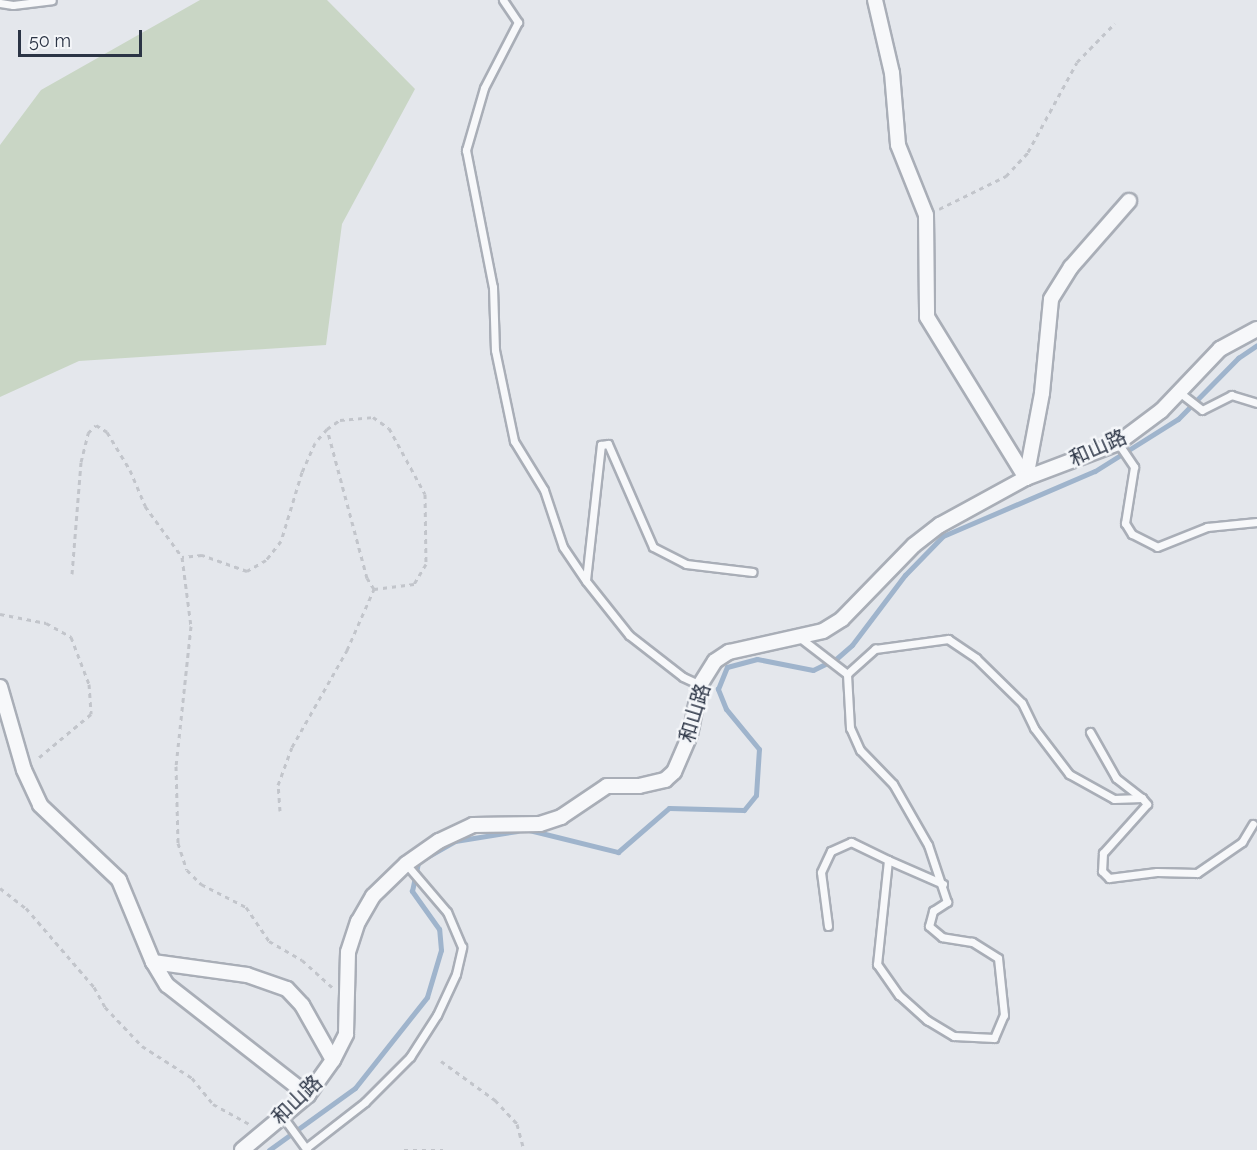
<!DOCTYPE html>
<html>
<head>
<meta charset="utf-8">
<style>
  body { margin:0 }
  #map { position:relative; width:1257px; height:1150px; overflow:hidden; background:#e4e7ec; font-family:Raleway,"Noto Sans TC",sans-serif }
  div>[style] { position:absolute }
  .green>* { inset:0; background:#c9d6c5 }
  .stream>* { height:5px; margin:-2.5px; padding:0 2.5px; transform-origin:2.5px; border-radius:2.5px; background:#9fb4cc }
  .path>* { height:3px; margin-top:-1.5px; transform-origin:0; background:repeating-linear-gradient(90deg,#c2c5cb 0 4.5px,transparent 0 9px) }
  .roads { filter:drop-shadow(2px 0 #a9aeb7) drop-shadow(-2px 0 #a9aeb7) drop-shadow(0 2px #a9aeb7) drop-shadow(0 -2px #a9aeb7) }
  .lane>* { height:7px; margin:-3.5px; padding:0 3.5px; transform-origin:3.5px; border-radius:3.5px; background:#f7f8fa }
  .street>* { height:14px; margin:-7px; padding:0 7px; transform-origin:7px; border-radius:7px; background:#f7f8fa }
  span { translate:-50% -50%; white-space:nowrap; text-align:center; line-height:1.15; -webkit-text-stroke:5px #f4f6f9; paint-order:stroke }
  .street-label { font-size:20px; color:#2b3445 }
  .scale { position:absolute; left:18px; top:30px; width:124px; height:27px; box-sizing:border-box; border:3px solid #2b3445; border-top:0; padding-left:8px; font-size:18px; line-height:21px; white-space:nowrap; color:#2b3445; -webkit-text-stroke:4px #f4f6f9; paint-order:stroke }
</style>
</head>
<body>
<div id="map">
  <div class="green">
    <i style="clip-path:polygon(200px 0,327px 0,415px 89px,342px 224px,326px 345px,79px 361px,0 397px,0 145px,41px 90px)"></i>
  </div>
  <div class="stream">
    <i style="left:529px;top:830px;width:92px;rotate:13.9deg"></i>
    <i style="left:618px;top:852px;width:67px;rotate:-40.8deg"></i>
    <i style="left:669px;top:808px;width:75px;rotate:1.5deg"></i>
    <i style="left:744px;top:810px;width:19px;rotate:-51deg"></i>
    <i style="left:756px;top:795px;width:46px;rotate:-86.3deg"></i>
    <i style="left:759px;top:749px;width:52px;rotate:-129.5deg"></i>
    <i style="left:726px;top:709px;width:22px;rotate:-112deg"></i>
    <i style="left:718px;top:689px;width:24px;rotate:-68deg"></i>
    <i style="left:727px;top:667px;width:31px;rotate:-15deg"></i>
    <i style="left:757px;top:659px;width:57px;rotate:11.1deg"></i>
    <i style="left:813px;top:670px;width:25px;rotate:-26deg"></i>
    <i style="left:836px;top:659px;width:21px;rotate:-41deg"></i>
    <i style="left:852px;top:645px;width:88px;rotate:-52.9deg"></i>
    <i style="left:905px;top:575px;width:54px;rotate:-45.7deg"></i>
    <i style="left:943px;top:536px;width:165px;rotate:-23.2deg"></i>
    <i style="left:1095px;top:471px;width:98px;rotate:-32.1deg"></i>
    <i style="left:1178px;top:419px;width:86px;rotate:-45.5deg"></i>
    <i style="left:1238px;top:358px;width:23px;rotate:-34deg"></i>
    <i style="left:269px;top:1150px;width:106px;rotate:-35.8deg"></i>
    <i style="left:355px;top:1088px;width:116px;rotate:-51.6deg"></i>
    <i style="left:427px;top:997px;width:49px;rotate:-73.4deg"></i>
    <i style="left:441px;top:950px;width:21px;rotate:-95deg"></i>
    <i style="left:439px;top:929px;width:47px;rotate:-125.4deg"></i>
    <i style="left:412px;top:891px;width:30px;rotate:-78deg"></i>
    <i style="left:418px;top:862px;width:43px;rotate:-29.6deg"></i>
    <i style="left:455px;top:841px;width:63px;rotate:-9.2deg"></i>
  </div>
  <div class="path">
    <i style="left:939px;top:209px;width:75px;rotate:-26.2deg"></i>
    <i style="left:1006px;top:176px;width:33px;rotate:-47deg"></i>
    <i style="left:1028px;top:152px;width:102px;rotate:-61.4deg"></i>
    <i style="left:1077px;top:62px;width:54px;rotate:-45.7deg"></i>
    <i style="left:327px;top:429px;width:16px;rotate:-35deg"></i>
    <i style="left:340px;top:420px;width:33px;rotate:-5deg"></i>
    <i style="left:373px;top:417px;width:19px;rotate:35deg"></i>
    <i style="left:389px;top:428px;width:75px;rotate:61.4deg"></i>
    <i style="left:425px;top:494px;width:70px;rotate:89.2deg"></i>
    <i style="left:426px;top:564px;width:23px;rotate:121deg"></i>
    <i style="left:414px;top:584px;width:40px;rotate:172.9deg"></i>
    <i style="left:374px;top:589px;width:13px;rotate:-122deg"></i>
    <i style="left:367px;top:578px;width:154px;rotate:-105deg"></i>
    <i style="left:327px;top:429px;width:18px;rotate:131deg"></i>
    <i style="left:315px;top:443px;width:32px;rotate:114deg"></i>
    <i style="left:302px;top:472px;width:72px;rotate:106.9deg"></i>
    <i style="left:281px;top:541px;width:24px;rotate:128deg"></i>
    <i style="left:266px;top:560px;width:22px;rotate:150deg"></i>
    <i style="left:247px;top:571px;width:48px;rotate:-160.4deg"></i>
    <i style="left:202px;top:555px;width:20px;rotate:174deg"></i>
    <i style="left:182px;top:557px;width:70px;rotate:82.6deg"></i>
    <i style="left:191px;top:626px;width:141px;rotate:96.1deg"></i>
    <i style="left:176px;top:766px;width:77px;rotate:88.5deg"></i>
    <i style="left:178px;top:843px;width:28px;rotate:72deg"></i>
    <i style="left:187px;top:870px;width:20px;rotate:45deg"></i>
    <i style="left:201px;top:884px;width:51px;rotate:27.1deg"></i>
    <i style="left:246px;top:907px;width:41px;rotate:55.9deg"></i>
    <i style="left:269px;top:941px;width:38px;rotate:30deg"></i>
    <i style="left:302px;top:960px;width:42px;rotate:42.1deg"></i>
    <i style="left:72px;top:574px;width:112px;rotate:-85.4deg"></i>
    <i style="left:81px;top:462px;width:30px;rotate:-76deg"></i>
    <i style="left:88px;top:433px;width:11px;rotate:-45deg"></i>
    <i style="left:96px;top:425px;width:13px;rotate:32deg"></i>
    <i style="left:107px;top:432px;width:44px;rotate:58.8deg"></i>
    <i style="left:130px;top:470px;width:39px;rotate:67deg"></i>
    <i style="left:145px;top:506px;width:63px;rotate:54deg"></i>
    <i style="left:0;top:614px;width:47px;rotate:11.1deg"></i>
    <i style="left:46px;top:623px;width:29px;rotate:29deg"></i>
    <i style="left:71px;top:637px;width:50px;rotate:69deg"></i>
    <i style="left:89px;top:684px;width:30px;rotate:86deg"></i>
    <i style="left:91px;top:714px;width:70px;rotate:140.2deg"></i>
    <i style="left:280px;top:811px;width:26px;rotate:-94deg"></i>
    <i style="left:278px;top:785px;width:40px;rotate:-69.8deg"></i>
    <i style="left:292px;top:747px;width:112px;rotate:-60.4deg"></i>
    <i style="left:347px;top:650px;width:67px;rotate:-66.1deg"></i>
    <i style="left:0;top:888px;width:33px;rotate:38deg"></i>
    <i style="left:26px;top:908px;width:104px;rotate:49.3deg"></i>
    <i style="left:94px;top:987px;width:23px;rotate:61deg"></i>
    <i style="left:105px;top:1007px;width:54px;rotate:46.5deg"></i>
    <i style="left:142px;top:1046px;width:59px;rotate:32.6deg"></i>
    <i style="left:192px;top:1078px;width:33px;rotate:51deg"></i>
    <i style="left:213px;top:1104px;width:43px;rotate:28.9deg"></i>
    <i style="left:441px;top:1061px;width:67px;rotate:35.8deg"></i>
    <i style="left:495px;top:1100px;width:33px;rotate:47deg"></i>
    <i style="left:517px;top:1124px;width:27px;rotate:75deg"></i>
    <i style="left:404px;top:1150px;width:39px"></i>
  </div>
  <div class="roads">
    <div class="lane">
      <i style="left:503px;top:0;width:27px;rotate:56deg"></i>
      <i style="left:518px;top:22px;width:74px;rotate:117.3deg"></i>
      <i style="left:484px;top:88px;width:65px;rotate:106.2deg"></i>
      <i style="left:466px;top:150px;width:140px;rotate:78.9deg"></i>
      <i style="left:493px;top:287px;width:63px;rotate:88.2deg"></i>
      <i style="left:495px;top:350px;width:93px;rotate:78.2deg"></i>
      <i style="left:514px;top:441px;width:57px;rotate:58.5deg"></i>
      <i style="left:544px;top:490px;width:60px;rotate:71.6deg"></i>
      <i style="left:563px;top:547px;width:41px;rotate:55.9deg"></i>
      <i style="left:586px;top:581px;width:69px;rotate:51.5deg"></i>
      <i style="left:629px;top:635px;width:68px;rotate:37.9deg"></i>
      <i style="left:683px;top:677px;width:19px;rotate:25deg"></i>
      <i style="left:0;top:3px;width:13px;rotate:9deg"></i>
      <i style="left:13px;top:5px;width:39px;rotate:-7deg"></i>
      <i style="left:1179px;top:392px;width:29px;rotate:38deg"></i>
      <i style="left:1202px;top:410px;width:33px;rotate:-27deg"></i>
      <i style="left:1231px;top:395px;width:27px;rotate:17deg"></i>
      <i style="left:1118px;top:443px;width:29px;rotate:56deg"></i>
      <i style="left:1134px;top:467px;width:57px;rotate:99.1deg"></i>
      <i style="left:1125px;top:523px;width:13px;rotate:58deg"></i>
      <i style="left:1132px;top:534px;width:28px;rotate:27deg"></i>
      <i style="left:1157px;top:547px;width:54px;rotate:-21.8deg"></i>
      <i style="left:1207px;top:527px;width:50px;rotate:-5.7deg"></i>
      <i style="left:586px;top:580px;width:136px;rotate:-83.7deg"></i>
      <i style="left:601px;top:445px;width:7px;rotate:-8deg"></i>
      <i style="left:608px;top:444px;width:112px;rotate:66.4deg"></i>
      <i style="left:653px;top:547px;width:37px;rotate:27deg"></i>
      <i style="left:686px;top:564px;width:67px;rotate:6.8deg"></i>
      <i style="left:799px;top:637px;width:61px;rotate:37.6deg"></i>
      <i style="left:1090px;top:732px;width:53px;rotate:60.5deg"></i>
      <i style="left:1116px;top:778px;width:33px;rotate:38deg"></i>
      <i style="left:888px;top:860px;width:60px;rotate:23.6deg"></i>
      <i style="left:828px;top:926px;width:54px;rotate:-97.4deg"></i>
      <i style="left:821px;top:872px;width:23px;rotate:-65deg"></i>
      <i style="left:831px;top:851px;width:22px;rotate:-24deg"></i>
      <i style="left:851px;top:842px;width:41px;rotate:25.9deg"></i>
      <i style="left:888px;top:860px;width:105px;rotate:96deg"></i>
      <i style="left:877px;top:964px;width:38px;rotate:55deg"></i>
      <i style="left:899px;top:995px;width:38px;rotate:42deg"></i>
      <i style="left:927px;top:1020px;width:31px;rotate:31deg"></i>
      <i style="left:954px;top:1036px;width:40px;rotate:2.9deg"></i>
      <i style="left:994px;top:1038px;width:25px;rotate:-67deg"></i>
      <i style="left:1004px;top:1015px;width:57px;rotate:-96deg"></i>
      <i style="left:998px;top:958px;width:31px;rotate:-148deg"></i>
      <i style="left:972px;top:942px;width:30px;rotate:-171deg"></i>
      <i style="left:942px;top:937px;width:17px;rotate:-140deg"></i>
      <i style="left:929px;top:926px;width:16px;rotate:-75deg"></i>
      <i style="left:933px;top:911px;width:17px;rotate:-33deg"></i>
      <i style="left:947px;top:902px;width:60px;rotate:-108.4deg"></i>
      <i style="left:928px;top:845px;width:70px;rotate:-119.8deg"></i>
      <i style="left:893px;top:784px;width:47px;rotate:-134.1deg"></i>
      <i style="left:860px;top:750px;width:24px;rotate:-114deg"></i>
      <i style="left:850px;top:728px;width:54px;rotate:-93.2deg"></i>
      <i style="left:847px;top:674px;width:38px;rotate:-42deg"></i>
      <i style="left:875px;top:649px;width:74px;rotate:-7.8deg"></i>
      <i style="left:948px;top:639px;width:34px;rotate:34deg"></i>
      <i style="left:976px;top:658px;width:64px;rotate:44.4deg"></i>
      <i style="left:1022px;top:703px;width:28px;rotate:64deg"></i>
      <i style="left:1034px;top:728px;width:58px;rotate:52.7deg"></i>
      <i style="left:1069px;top:774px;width:51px;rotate:29.1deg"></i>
      <i style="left:1114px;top:799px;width:28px;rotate:-2deg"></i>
      <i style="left:1142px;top:798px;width:8px;rotate:50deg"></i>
      <i style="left:1147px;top:804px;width:66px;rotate:131.9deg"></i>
      <i style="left:1103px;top:853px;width:18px;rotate:93deg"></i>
      <i style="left:1102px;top:871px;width:10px;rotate:45deg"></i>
      <i style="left:1109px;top:878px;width:48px;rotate:-7.1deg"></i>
      <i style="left:1157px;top:872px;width:40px;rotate:1.4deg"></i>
      <i style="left:1197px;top:873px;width:55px;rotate:-34.6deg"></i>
      <i style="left:1242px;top:842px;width:21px;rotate:-59deg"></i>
      <i style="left:283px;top:1117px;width:41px;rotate:54deg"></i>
      <i style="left:306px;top:1148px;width:75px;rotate:-37.9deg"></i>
      <i style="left:365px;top:1102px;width:64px;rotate:-45deg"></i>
      <i style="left:410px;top:1057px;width:50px;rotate:-57.3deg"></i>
      <i style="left:437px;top:1015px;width:45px;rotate:-65.1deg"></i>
      <i style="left:456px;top:974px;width:28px;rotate:-77deg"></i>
      <i style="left:462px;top:947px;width:38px;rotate:-113deg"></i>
      <i style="left:447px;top:912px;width:63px;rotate:-130.5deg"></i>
    </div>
    <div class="street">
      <i style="left:875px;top:0;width:75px;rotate:76.9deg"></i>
      <i style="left:892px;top:73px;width:72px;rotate:85.2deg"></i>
      <i style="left:898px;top:145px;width:75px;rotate:68.2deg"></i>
      <i style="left:926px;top:215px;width:102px;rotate:89.4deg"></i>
      <i style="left:927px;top:317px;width:189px;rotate:58.4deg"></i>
      <i style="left:1026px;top:478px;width:86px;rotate:-79.3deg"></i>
      <i style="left:1042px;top:393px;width:94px;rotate:-84.5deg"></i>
      <i style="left:1051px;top:299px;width:38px;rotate:-58deg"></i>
      <i style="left:1071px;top:267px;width:88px;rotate:-48.7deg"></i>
      <i style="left:0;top:687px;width:86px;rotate:73.9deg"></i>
      <i style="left:24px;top:770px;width:38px;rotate:65deg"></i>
      <i style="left:40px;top:805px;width:109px;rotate:43.5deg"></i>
      <i style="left:119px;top:880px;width:89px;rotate:67.5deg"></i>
      <i style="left:153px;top:962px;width:95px;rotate:7.9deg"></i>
      <i style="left:247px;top:975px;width:42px;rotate:19.3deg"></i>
      <i style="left:287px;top:989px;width:22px;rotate:47deg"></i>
      <i style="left:302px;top:1005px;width:63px;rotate:60.6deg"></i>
      <i style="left:153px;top:962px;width:27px;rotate:59deg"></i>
      <i style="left:167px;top:985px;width:179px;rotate:38deg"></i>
      <i style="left:242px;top:1150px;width:86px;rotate:-39.8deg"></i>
      <i style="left:308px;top:1095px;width:43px;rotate:-54.5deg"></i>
      <i style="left:333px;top:1060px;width:29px;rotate:-63deg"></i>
      <i style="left:346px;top:1034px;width:82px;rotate:-88.6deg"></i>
      <i style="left:348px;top:952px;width:32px;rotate:-72deg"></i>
      <i style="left:358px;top:922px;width:30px;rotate:-60deg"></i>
      <i style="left:373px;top:896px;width:46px;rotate:-44.1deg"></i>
      <i style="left:406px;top:864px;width:40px;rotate:-34.9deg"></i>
      <i style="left:439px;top:841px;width:38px;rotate:-25deg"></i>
      <i style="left:473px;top:825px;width:67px;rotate:-0.9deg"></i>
      <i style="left:540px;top:824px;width:22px;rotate:-18deg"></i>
      <i style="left:561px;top:817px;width:55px;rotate:-34deg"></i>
      <i style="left:607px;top:786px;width:32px"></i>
      <i style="left:639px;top:786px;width:27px;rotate:-13deg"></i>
      <i style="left:665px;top:780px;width:12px;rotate:-42deg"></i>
      <i style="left:674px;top:772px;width:40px;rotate:-66.6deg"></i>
      <i style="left:690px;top:735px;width:51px;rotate:-78.7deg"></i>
      <i style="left:700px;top:685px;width:28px;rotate:-58deg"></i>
      <i style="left:715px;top:661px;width:17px;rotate:-33deg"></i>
      <i style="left:729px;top:652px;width:96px;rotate:-12.6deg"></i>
      <i style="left:823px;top:631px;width:22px;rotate:-32deg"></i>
      <i style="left:842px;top:619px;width:103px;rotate:-45.8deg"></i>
      <i style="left:914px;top:545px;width:33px;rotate:-38deg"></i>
      <i style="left:940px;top:525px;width:98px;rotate:-28.7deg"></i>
      <i style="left:1026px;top:478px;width:98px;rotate:-20.8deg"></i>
      <i style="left:1118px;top:443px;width:54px;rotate:-36.7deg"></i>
      <i style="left:1161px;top:411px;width:86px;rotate:-46.4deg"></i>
      <i style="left:1220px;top:349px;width:42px;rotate:-28.4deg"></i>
    </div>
  </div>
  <div class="street-label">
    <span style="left:1098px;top:448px;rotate:-24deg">和山路</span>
    <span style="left:695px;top:713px;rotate:-73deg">和山路</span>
    <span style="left:297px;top:1100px;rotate:-44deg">和山路</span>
  </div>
  <div class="scale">50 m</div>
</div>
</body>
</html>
